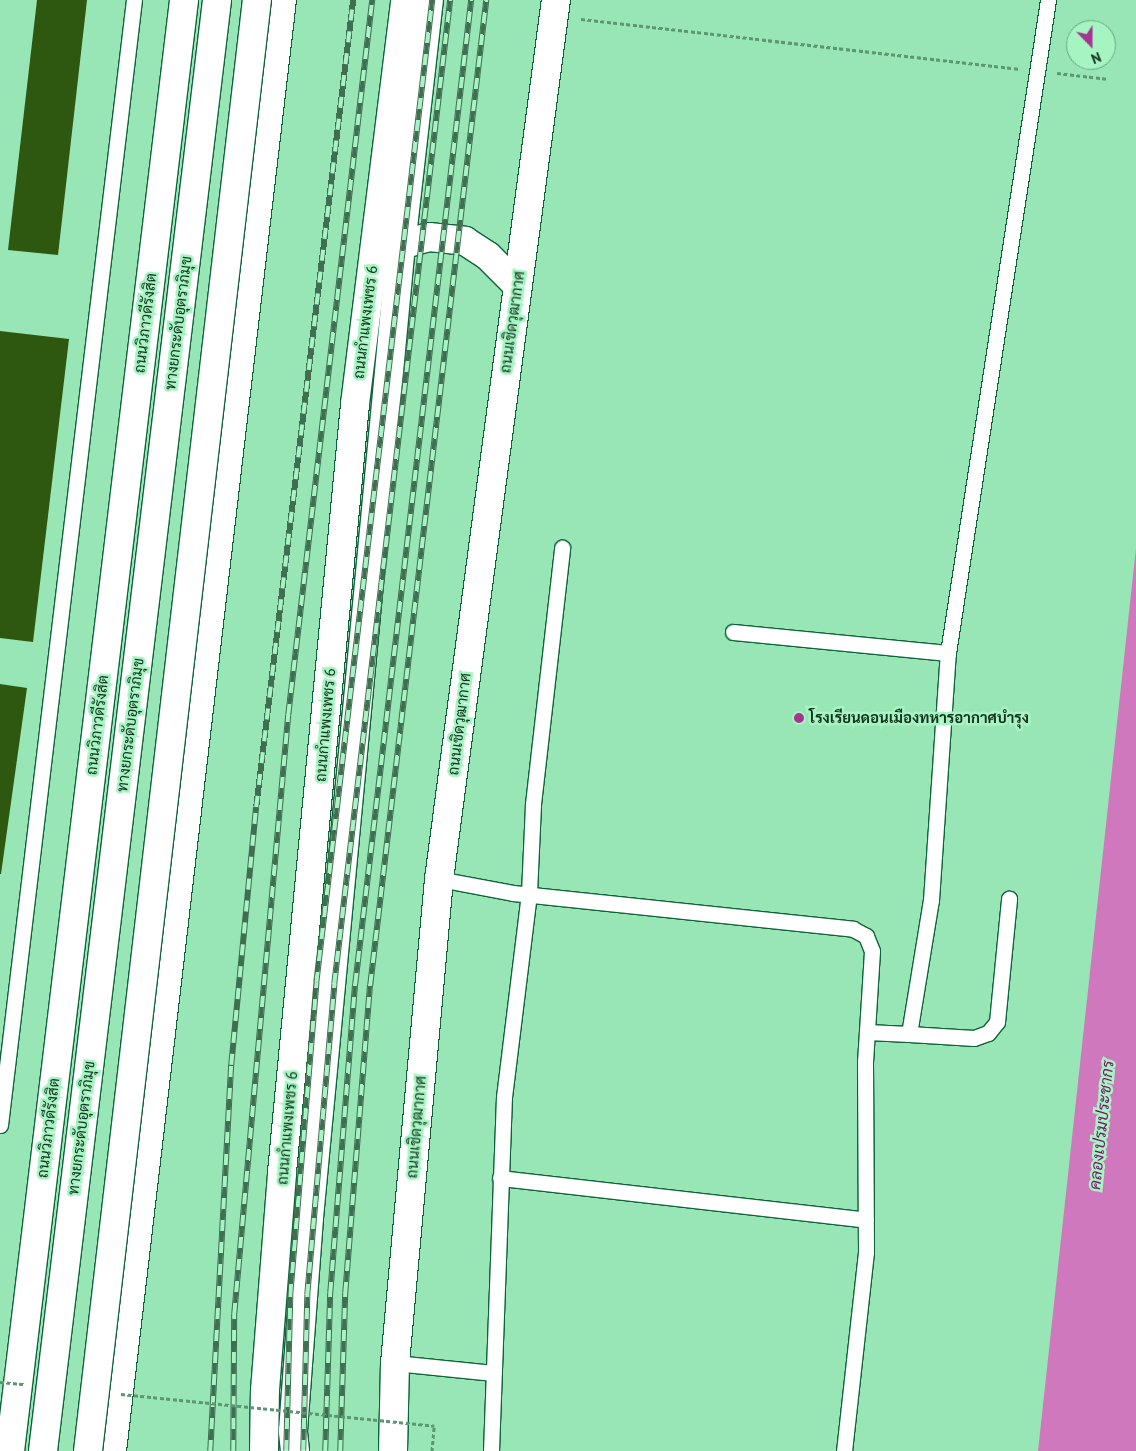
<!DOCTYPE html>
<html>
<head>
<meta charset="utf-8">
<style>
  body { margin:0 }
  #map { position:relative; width:1136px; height:1451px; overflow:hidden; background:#98e6b5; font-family:"PT Sans",Sarabun,sans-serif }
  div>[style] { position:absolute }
  .water>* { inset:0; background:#d078bd }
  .building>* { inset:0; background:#2e580f }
  .path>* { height:3px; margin-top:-1.5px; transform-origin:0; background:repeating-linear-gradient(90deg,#5c9672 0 4px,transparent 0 6.5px) }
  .roads { filter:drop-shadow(1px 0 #0d643a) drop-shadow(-1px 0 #0d643a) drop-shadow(0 1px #0d643a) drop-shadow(0 -1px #0d643a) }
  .lane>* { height:15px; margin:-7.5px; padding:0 7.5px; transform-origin:7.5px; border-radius:7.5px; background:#fff }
  .secondary>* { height:28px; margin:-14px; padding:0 14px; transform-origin:14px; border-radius:14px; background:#fff }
  .highway>* { height:28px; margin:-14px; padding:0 14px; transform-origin:14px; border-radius:14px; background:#fff }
  .rail>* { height:5.5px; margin-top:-2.75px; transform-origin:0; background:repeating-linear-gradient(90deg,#a5f4c1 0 11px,#3f6e51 0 22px); box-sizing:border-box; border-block:1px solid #3f6e51 }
  .path-bridge>* { height:3px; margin-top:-1.5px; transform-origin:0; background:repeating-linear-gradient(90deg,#5c9672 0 4px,transparent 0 6.5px) }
  .bridges { filter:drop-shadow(1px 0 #0d643a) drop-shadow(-1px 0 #0d643a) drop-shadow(0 1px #0d643a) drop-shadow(0 -1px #0d643a) }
  .highway-bridge>* { height:28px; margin:-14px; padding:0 14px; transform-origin:14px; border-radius:14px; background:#fff }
  .dots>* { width:14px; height:14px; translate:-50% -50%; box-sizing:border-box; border:2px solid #a5f4c1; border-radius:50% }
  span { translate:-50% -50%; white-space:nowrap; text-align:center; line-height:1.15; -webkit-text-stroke:5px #a5f4c1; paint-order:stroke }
  .street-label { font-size:15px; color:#12321f }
  .poi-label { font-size:15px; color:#12321f; font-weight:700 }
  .left { translate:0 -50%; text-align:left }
  .water-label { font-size:16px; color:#7b0f6b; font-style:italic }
  .north { position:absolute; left:1066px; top:20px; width:50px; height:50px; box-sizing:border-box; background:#a5f4c1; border:1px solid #6aa680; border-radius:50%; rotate:158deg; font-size:14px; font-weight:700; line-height:20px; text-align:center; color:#12321f }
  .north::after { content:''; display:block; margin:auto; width:18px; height:22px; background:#a53592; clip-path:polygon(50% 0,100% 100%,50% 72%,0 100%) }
</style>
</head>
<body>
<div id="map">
  <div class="water">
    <i style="clip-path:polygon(1136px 548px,1136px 1451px,1038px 1451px)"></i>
  </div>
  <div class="building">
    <i style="clip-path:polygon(37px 0,87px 0,58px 255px,8px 250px)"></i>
    <i style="clip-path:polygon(0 331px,69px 339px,33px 642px,0 638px)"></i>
    <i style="clip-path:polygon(0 684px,27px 688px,1px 874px,0 874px)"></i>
  </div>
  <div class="path">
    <i style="left:581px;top:19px;width:441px;rotate:6.5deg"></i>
    <i style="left:1057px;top:73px;width:52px;rotate:6.6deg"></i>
    <i style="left:432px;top:1451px;width:25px;rotate:-85deg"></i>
  </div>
  <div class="roads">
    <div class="lane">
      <i style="left:733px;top:632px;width:216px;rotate:5.6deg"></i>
      <i style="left:439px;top:879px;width:75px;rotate:10.7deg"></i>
      <i style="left:513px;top:893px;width:342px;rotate:6deg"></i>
      <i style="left:853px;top:929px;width:15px;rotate:28deg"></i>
      <i style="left:866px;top:936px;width:16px;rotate:68deg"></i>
      <i style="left:872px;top:951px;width:110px;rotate:93.6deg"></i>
      <i style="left:865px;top:1061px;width:191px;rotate:89.7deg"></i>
      <i style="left:866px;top:1252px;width:200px;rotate:96.3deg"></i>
      <i style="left:867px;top:1032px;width:42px;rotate:2.7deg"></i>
      <i style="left:909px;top:1034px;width:136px;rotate:-80.7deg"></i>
      <i style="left:931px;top:900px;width:248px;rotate:-86.1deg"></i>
      <i style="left:948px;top:653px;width:661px;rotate:-81.29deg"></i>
      <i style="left:909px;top:1034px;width:65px;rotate:3.5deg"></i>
      <i style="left:974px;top:1038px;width:15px;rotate:-20deg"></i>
      <i style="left:988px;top:1033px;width:14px;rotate:-51deg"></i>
      <i style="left:997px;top:1022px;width:124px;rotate:-84.4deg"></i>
      <i style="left:0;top:1125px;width:1133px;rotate:-83.21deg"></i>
      <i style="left:500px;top:1178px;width:368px;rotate:6.5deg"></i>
      <i style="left:395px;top:1363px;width:99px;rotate:5.8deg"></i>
      <i style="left:491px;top:1451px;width:354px;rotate:-87.9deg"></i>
      <i style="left:504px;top:1097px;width:206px;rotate:-83deg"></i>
      <i style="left:529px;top:893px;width:89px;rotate:-87.4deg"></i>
      <i style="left:533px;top:804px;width:258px;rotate:-83.5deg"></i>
    </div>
    <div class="secondary">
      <i style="left:401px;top:245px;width:29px;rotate:-16deg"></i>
      <i style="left:429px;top:237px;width:36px;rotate:6deg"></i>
      <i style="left:465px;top:241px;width:27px;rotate:33deg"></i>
      <i style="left:488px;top:256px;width:41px;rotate:45deg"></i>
      <i style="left:264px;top:1451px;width:61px;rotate:-89.1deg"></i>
      <i style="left:265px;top:1390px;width:219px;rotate:-85.5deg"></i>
      <i style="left:282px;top:1172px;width:771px;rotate:-84.57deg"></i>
      <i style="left:355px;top:404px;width:407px;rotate:-82.9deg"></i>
      <i style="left:295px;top:1451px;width:20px;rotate:-96deg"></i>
      <i style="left:293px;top:1431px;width:214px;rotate:-85.7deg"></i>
      <i style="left:309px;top:1218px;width:977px;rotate:-84.6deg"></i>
      <i style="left:401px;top:245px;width:247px;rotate:-83.5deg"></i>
      <i style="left:393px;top:1451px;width:88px;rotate:-88.7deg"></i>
      <i style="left:395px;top:1363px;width:486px;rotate:-84.8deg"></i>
      <i style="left:439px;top:879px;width:887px;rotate:-82.42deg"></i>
    </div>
    <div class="highway">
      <i style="left:10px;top:1451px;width:1461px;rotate:-83.16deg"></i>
      <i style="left:112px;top:1451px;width:1461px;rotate:-83.32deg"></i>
    </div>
  </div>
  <div class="rail">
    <i style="left:210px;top:1451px;width:387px;rotate:-86.9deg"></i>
    <i style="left:231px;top:1065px;width:259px;rotate:-84.5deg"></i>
    <i style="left:256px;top:807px;width:813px;rotate:-83.15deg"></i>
    <i style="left:233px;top:1451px;width:137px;rotate:-89.6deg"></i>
    <i style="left:234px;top:1314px;width:601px;rotate:-84.85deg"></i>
    <i style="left:288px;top:715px;width:720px;rotate:-83.3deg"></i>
    <i style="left:286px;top:1451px;width:156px;rotate:-88.5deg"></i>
    <i style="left:290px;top:1295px;width:313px;rotate:-85.2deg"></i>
    <i style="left:316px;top:983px;width:990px;rotate:-83.27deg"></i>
    <i style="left:303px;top:1451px;width:156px;rotate:-88.5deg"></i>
    <i style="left:307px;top:1295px;width:312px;rotate:-85deg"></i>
    <i style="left:334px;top:984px;width:991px;rotate:-83.28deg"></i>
    <i style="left:325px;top:1451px;width:158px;rotate:-88.2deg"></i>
    <i style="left:330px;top:1293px;width:310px;rotate:-85.4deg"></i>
    <i style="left:355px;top:984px;width:991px;rotate:-83.28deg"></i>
    <i style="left:340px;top:1451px;width:158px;rotate:-88.2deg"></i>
    <i style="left:345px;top:1293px;width:309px;rotate:-85.4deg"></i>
    <i style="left:370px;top:985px;width:992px;rotate:-83.28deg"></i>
  </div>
  <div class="path-bridge">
    <i style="left:0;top:1382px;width:25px;rotate:5deg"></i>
    <i style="left:121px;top:1394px;width:315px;rotate:5.8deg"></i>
  </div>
  <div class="bridges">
    <div class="highway-bridge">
      <i style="left:43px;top:1451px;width:1461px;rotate:-83.16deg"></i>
      <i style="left:88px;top:1451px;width:1461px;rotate:-83.36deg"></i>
    </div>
  </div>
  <div class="dots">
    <i style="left:799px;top:718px;background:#a53592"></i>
  </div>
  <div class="street-label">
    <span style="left:365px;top:322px;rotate:-83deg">ถนนกำแพงเพชร 6</span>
    <span style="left:512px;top:322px;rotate:-82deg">ถนนเชิดวุฒากาศ</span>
    <span style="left:145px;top:323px;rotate:-83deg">ถนนวิภาวดีรังสิต</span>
    <span style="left:178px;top:323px;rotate:-83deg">ทางยกระดับอุตราภิมุข</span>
    <span style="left:459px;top:724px;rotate:-83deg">ถนนเชิดวุฒากาศ</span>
    <span style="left:97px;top:725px;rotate:-83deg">ถนนวิภาวดีรังสิต</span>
    <span style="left:130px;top:725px;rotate:-83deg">ทางยกระดับอุตราภิมุข</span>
    <span style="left:325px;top:725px;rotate:-85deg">ถนนกำแพงเพชร 6</span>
    <span style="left:416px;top:1127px;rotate:-85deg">ถนนเชิดวุฒากาศ</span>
    <span style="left:48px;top:1128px;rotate:-83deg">ถนนวิภาวดีรังสิต</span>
    <span style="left:81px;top:1128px;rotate:-83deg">ทางยกระดับอุตราภิมุข</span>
    <span style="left:287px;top:1128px;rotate:-85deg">ถนนกำแพงเพชร 6</span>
  </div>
  <div class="poi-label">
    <span class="left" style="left:809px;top:718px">โรงเรียนดอนเมืองทหารอากาศบำรุง</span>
  </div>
  <div class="water-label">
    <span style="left:1101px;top:1125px;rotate:-84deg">คลองเปรมประชากร</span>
  </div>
  <div class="north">N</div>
</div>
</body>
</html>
